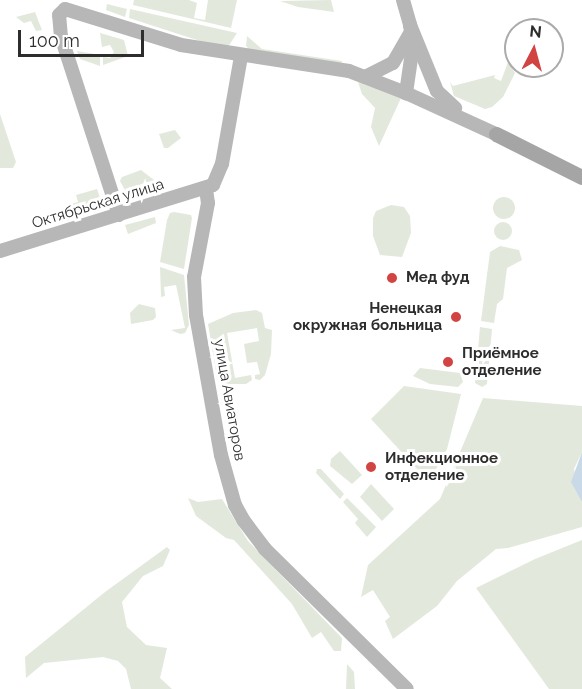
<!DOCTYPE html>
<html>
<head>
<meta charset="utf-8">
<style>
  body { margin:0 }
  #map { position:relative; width:582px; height:689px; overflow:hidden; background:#fff; font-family:Raleway,sans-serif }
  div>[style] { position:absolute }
  .green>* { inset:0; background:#e2e9dc }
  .round { border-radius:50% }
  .water>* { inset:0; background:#cad9e7 }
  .secondary>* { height:14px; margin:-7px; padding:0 7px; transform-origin:7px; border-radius:7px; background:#b7b7b7 }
  .primary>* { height:15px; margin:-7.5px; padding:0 7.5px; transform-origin:7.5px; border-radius:7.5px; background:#a5a5a5 }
  .dots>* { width:16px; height:16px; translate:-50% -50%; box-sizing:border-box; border:3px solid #fff; border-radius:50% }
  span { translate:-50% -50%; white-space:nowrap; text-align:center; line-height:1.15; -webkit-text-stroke:6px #fff; paint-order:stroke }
  .street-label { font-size:15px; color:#2d2d2d }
  .poi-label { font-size:15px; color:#2d2d2d; font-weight:700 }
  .left { translate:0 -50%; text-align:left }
  .right { translate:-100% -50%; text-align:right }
  .north { position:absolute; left:504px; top:18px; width:60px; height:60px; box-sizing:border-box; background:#fff; border:2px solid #ababab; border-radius:50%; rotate:6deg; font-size:16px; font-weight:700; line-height:24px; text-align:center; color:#2d2d2d }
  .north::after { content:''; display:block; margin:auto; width:21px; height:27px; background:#d24442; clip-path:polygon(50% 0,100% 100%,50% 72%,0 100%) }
  .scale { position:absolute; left:18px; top:30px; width:126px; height:27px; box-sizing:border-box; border:3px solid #2d2d2d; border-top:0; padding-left:8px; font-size:18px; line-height:21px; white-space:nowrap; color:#2d2d2d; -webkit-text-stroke:4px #fff; paint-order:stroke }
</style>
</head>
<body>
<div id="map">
  <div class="green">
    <i style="clip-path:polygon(134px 0,189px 0,197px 3px,194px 18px,205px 20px,208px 0,237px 0,231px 28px,133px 5px)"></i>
    <i style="clip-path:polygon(331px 0,334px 12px,298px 7px,280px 1px)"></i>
    <i style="clip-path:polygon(107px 4px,127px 9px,125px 17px,106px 10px)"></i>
    <i style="clip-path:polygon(130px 9px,237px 33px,228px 47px,203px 42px,129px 18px)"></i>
    <i style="clip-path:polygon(35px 12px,42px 30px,36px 31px,31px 21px,24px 23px,16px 17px)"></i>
    <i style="clip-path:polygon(100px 33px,124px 40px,128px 56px,103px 65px,103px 57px,110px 58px,114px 52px,110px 45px,102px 47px)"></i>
    <i style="clip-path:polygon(247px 36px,262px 49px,342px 61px,341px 64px,249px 49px,246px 46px)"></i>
    <i style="clip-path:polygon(77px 51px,100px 55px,100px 66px,80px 59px)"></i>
    <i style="clip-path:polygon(508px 62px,515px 73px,503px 97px,492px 107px,485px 109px,454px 96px,450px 82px,453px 86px,495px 75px,494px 78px,501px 81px)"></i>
    <i style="clip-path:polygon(358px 82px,401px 98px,379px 146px,371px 127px,375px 108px,362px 94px)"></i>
    <i style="clip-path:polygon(0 114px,16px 162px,13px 168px,0 168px)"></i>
    <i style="clip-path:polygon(175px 130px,181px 138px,168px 148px,164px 148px,159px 134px)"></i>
    <i style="clip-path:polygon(141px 170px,154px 180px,153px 188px,149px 192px,135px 187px,131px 193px,127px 194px,120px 181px,122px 177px)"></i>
    <i style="clip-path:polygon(97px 189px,102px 204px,101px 209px,67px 219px,63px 207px,78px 202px,76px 195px)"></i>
    <i class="round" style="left:493px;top:197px;width:22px;height:22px"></i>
    <i style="clip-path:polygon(391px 205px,404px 207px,410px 216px,411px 233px,402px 257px,380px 255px,373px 236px,373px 218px,376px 211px)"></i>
    <i style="clip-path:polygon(174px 212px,191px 215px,192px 218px,184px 269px,160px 262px,167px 220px,170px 213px)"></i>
    <i style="clip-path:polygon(155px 217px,156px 223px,128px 234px,125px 225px)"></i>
    <i class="round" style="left:494px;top:222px;width:18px;height:18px"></i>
    <i style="clip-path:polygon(500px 246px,519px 250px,522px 260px,507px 268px,503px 299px,497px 304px,494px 323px,481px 321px,490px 252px)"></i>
    <i style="clip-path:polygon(160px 267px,184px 275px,189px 325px,185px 333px,180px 334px,171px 330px,185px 328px,176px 285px,164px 287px,165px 296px,161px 297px)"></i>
    <i style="clip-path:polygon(139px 304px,155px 308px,156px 317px,153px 320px,131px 324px,130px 313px)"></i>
    <i style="clip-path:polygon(256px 310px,262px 313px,265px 328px,272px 330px,271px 354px,265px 375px,260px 380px,255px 379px,255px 375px,260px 374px,257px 362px,247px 363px,244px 344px,259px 341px,257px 328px,227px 333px,235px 378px,251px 375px,252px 380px,246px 384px,224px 384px,216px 371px,208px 324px,233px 313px)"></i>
    <i style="clip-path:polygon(480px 327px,492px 329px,487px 384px,482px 387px,475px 383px)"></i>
    <i style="clip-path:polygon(420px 368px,460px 373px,463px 382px,458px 387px,430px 384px,413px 376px)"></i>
    <i style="clip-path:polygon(404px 386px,461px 394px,447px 449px,429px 482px,371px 419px)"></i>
    <i style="clip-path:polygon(483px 398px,582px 406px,582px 452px,574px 469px,582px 502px,582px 527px,508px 548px,496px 549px,457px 581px,437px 606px,393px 639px,385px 621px,390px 617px,373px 590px,361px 597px,368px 565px,440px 499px)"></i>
    <i style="clip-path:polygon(340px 451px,362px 475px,352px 484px,330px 466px,331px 459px)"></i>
    <i style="clip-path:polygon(317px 469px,321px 469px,344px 494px,340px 499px,316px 473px)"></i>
    <i style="clip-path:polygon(371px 484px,394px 509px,382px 521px,360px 497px)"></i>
    <i style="clip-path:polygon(188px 498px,198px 502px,222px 499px,248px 541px,342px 638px,341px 651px,334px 651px,321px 632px,312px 638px,292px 604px,234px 540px,226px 538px,196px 516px)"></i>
    <i style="clip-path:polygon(347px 498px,376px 527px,367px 537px,355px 523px,358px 519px,343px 502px)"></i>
    <i style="clip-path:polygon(582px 540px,582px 689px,549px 689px,476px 588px,535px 559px)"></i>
    <i style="clip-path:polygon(167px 547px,170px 550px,163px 566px,143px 576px,122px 602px,127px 627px,146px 645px,167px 648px,160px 678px,172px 689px,131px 689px,126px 669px,118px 661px,103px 657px,44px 663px,26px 678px,25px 657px,105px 592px)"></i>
    <i style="clip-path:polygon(347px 664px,354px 672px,355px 689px,346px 689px)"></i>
  </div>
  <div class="water">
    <i style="clip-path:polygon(582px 452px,582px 502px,571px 482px)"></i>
  </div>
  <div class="secondary">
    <i style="left:403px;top:0;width:26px;rotate:74deg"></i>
    <i style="left:410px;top:25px;width:20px;rotate:81deg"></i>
    <i style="left:413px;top:45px;width:49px;rotate:98.3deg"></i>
    <i style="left:410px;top:25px;width:71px;rotate:67.8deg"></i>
    <i style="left:437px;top:91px;width:25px;rotate:43deg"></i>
    <i style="left:365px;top:77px;width:31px;rotate:-27deg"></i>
    <i style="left:393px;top:63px;width:34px;rotate:-60deg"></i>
    <i style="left:206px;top:189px;width:14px;rotate:82deg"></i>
    <i style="left:208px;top:203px;width:75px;rotate:100.7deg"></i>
    <i style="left:194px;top:277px;width:38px;rotate:87deg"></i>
    <i style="left:196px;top:315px;width:142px;rotate:79.9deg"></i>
    <i style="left:221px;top:455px;width:52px;rotate:74.4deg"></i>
    <i style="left:235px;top:505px;width:18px;rotate:61deg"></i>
    <i style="left:244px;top:521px;width:35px;rotate:53deg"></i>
    <i style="left:265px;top:549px;width:199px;rotate:44.6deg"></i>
    <i style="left:119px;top:215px;width:187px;rotate:-108deg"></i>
    <i style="left:61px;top:37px;width:22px;rotate:-95deg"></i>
    <i style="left:59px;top:15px;width:8px;rotate:-45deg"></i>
    <i style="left:65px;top:9px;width:121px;rotate:17.2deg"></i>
    <i style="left:181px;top:45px;width:170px;rotate:8.8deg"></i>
    <i style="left:349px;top:71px;width:61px;rotate:21.1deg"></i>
    <i style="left:406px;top:93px;width:99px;rotate:24.5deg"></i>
    <i style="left:0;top:251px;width:223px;rotate:-17.2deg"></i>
    <i style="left:213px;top:185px;width:23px;rotate:-67deg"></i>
    <i style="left:222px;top:164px;width:110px;rotate:-80deg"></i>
  </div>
  <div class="primary">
    <i style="left:496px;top:134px;width:96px;rotate:26.6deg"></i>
  </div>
  <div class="dots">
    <i style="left:392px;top:278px;background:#d24442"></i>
    <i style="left:456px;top:317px;background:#d24442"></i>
    <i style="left:448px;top:362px;background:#d24442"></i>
    <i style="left:371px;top:467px;background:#d24442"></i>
  </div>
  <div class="street-label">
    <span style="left:98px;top:204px;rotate:-17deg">Октябрьская улица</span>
    <span style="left:229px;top:400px;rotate:80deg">улица Авиаторов</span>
  </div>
  <div class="poi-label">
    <span class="left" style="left:406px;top:278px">Мед фуд</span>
    <span class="right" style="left:442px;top:317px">Ненецкая<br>окружная больница</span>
    <span class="left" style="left:462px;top:362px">Приёмное<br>отделение</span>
    <span class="left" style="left:385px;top:467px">Инфекционное<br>отделение</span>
  </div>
  <div class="north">N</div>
  <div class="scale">100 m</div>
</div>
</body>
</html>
